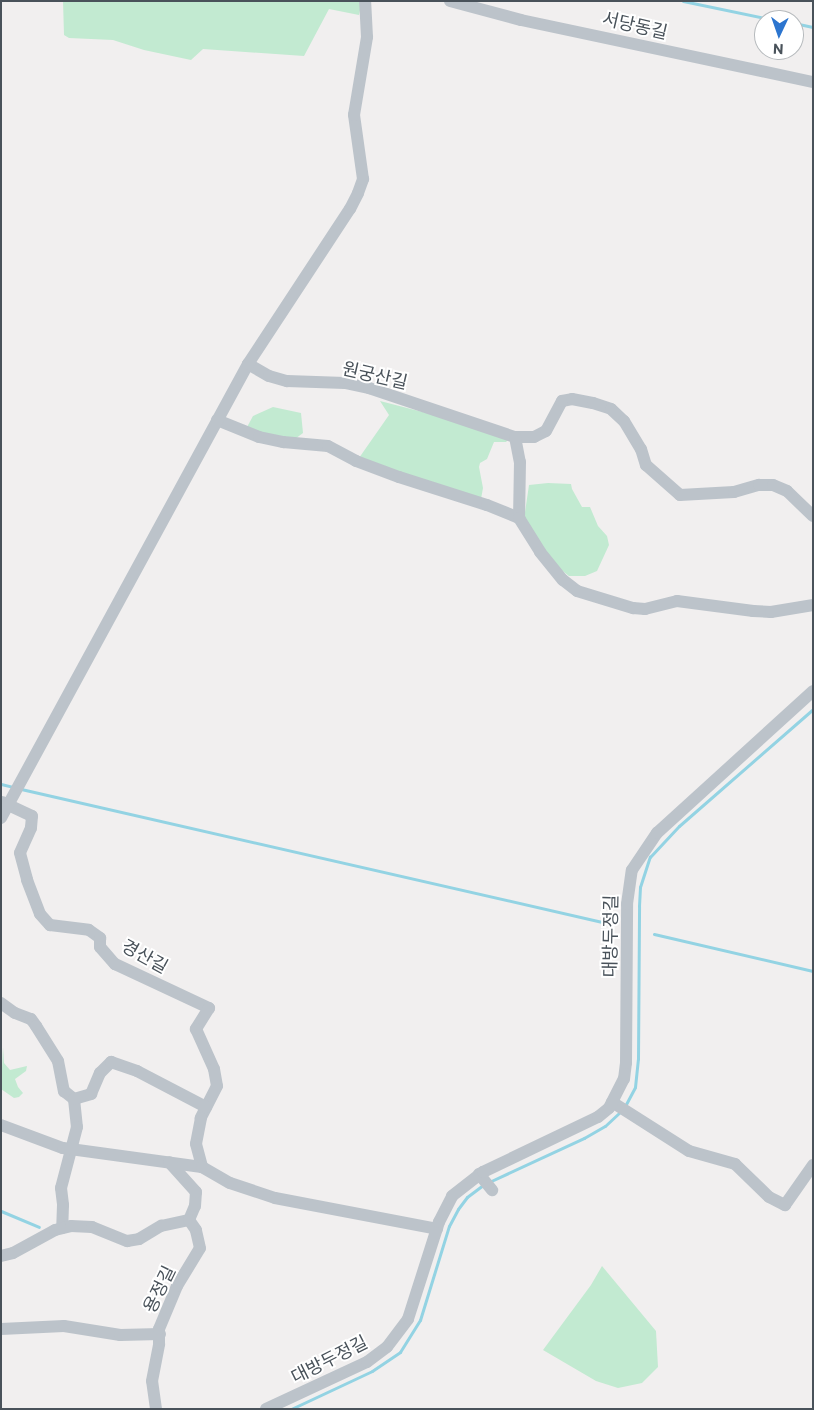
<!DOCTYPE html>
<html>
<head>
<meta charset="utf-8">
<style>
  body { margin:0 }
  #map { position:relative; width:814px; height:1410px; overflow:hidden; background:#f1efef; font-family:Commissioner,"Noto Sans KR",sans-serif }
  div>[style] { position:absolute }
  .green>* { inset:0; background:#c2ead1 }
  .stream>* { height:3px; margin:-1.5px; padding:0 1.5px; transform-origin:1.5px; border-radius:1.5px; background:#93d3e3 }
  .minor>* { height:12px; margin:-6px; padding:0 6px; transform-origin:6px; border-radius:6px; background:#bcc3ca }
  span { translate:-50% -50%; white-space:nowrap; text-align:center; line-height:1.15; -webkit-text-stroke:4px #fff; paint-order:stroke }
  .street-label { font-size:18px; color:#49525a }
  .frame { position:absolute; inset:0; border:2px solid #49525a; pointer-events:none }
  .north { position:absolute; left:754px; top:10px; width:50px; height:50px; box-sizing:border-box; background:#fff; border:1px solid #b6babd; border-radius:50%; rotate:183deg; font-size:14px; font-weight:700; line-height:20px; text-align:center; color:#49525a }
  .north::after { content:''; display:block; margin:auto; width:18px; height:22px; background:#2c75cf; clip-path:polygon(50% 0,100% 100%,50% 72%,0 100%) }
</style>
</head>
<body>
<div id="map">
  <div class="green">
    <i style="clip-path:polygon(63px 1px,362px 1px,359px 15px,329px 9px,304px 56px,203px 49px,191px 60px,144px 50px,113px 40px,69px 38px,64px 35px)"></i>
    <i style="clip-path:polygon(380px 401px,446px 418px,510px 438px,506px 442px,494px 442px,487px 459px,480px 463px,479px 467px,483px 488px,481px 499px,359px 458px,389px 415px)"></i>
    <i style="clip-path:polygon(273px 407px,301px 413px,303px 433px,295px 439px,246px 429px,253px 416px)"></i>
    <i style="clip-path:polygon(548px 483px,571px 484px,572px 489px,582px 507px,590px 507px,598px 526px,607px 536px,609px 545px,597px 571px,585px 576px,569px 576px,555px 565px,524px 519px,529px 485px)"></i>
    <i style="clip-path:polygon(3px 1047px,4px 1063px,10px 1070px,27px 1066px,26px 1071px,15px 1079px,18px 1087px,23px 1093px,19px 1097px,14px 1098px,1px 1089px)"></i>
    <i style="clip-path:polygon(602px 1266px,656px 1331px,658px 1367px,642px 1383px,618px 1388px,596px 1381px,543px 1350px,591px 1285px)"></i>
  </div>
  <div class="stream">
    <i style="left:683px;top:1px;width:94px;rotate:11.7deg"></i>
    <i style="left:794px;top:23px;width:19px;rotate:12deg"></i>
    <i style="left:1px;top:784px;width:12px;rotate:14deg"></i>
    <i style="left:21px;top:789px;width:605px;rotate:12.89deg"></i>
    <i style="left:654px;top:934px;width:163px;rotate:13.1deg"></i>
    <i style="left:625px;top:1106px;width:21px;rotate:-62deg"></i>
    <i style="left:635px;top:1087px;width:28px;rotate:-84deg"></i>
    <i style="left:638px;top:1059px;width:153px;rotate:-89.6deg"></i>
    <i style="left:639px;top:906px;width:19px;rotate:-87deg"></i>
    <i style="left:640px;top:887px;width:32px;rotate:-72deg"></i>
    <i style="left:650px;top:857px;width:42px;rotate:-46.9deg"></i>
    <i style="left:679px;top:826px;width:178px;rotate:-41.1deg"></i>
    <i style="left:489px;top:1182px;width:105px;rotate:-24.9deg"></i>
    <i style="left:584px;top:1138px;width:24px;rotate:-30deg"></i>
    <i style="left:605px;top:1126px;width:22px;rotate:-43deg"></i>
    <i style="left:1px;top:1211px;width:41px;rotate:22.8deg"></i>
    <i style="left:291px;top:1409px;width:89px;rotate:-25.1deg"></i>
    <i style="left:372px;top:1371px;width:34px;rotate:-34deg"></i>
    <i style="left:400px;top:1352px;width:38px;rotate:-58deg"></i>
    <i style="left:420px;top:1320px;width:98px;rotate:-72.9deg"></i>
    <i style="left:449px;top:1226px;width:19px;rotate:-62deg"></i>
    <i style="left:458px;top:1209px;width:15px;rotate:-53deg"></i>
    <i style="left:467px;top:1197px;width:20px;rotate:-37deg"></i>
  </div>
  <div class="minor">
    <i style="left:450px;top:1px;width:73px;rotate:15deg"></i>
    <i style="left:521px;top:20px;width:299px;rotate:12deg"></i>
    <i style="left:248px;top:364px;width:24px;rotate:30deg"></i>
    <i style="left:269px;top:376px;width:19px;rotate:16deg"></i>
    <i style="left:287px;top:381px;width:58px;rotate:2deg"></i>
    <i style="left:345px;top:383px;width:25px;rotate:12deg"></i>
    <i style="left:369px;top:388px;width:154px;rotate:18.6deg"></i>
    <i style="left:515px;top:437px;width:19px"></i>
    <i style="left:534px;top:437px;width:13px;rotate:-27deg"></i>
    <i style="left:546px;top:431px;width:34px;rotate:-62deg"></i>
    <i style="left:562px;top:401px;width:10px;rotate:-11deg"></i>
    <i style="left:572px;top:399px;width:21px;rotate:11deg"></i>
    <i style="left:593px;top:403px;width:19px;rotate:18deg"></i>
    <i style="left:611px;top:409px;width:18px;rotate:43deg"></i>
    <i style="left:624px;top:421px;width:33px;rotate:59deg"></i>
    <i style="left:641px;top:449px;width:17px;rotate:73deg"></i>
    <i style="left:646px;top:465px;width:45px;rotate:41.4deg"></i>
    <i style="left:680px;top:495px;width:54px;rotate:-3.2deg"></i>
    <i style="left:734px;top:492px;width:26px;rotate:-16deg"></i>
    <i style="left:759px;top:485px;width:14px"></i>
    <i style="left:773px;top:485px;width:15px;rotate:23deg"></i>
    <i style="left:787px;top:491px;width:36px;rotate:44deg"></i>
    <i style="left:217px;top:420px;width:45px;rotate:22deg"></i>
    <i style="left:259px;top:437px;width:25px;rotate:12deg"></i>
    <i style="left:283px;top:442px;width:45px;rotate:5.1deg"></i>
    <i style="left:328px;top:446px;width:32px;rotate:28deg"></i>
    <i style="left:356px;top:461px;width:46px;rotate:20.4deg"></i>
    <i style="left:399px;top:477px;width:92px;rotate:17.7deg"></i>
    <i style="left:487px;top:505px;width:35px;rotate:22deg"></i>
    <i style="left:515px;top:437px;width:25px;rotate:79deg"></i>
    <i style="left:520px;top:462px;width:56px;rotate:91deg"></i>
    <i style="left:519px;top:518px;width:40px;rotate:58deg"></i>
    <i style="left:540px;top:552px;width:36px;rotate:51deg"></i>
    <i style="left:563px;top:580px;width:18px;rotate:38deg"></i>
    <i style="left:577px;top:591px;width:59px;rotate:16.9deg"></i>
    <i style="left:633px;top:608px;width:12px;rotate:5deg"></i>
    <i style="left:645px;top:609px;width:33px;rotate:-14deg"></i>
    <i style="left:677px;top:601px;width:77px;rotate:7.5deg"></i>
    <i style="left:753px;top:611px;width:18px;rotate:3deg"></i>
    <i style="left:771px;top:612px;width:43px;rotate:-9.5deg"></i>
    <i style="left:2px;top:802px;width:33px;rotate:25deg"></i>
    <i style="left:32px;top:816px;width:12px;rotate:95deg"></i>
    <i style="left:31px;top:828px;width:27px;rotate:114deg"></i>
    <i style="left:20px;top:853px;width:28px;rotate:75deg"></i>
    <i style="left:27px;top:880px;width:36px;rotate:69deg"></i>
    <i style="left:40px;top:914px;width:15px;rotate:48deg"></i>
    <i style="left:50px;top:925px;width:39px;rotate:7deg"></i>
    <i style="left:89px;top:930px;width:14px;rotate:36deg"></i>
    <i style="left:100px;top:938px;width:9px;rotate:90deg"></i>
    <i style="left:100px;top:947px;width:23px;rotate:49deg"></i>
    <i style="left:115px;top:964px;width:104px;rotate:25.1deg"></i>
    <i style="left:209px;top:1008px;width:25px;rotate:122deg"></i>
    <i style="left:196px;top:1029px;width:44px;rotate:65.8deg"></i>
    <i style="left:214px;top:1069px;width:17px;rotate:80deg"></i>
    <i style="left:217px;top:1086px;width:36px;rotate:117deg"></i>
    <i style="left:201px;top:1118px;width:26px;rotate:101deg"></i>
    <i style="left:196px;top:1144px;width:24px;rotate:75deg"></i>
    <i style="left:1px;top:818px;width:517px;rotate:-61.45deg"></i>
    <i style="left:248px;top:364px;width:186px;rotate:-56.7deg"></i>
    <i style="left:350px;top:209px;width:18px;rotate:-63deg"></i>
    <i style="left:358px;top:193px;width:15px;rotate:-70deg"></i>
    <i style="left:363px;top:179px;width:65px;rotate:-98deg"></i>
    <i style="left:354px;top:115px;width:79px;rotate:-80.5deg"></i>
    <i style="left:367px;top:37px;width:36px;rotate:-93deg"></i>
    <i style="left:1px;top:1003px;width:17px;rotate:36deg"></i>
    <i style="left:15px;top:1013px;width:17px;rotate:21deg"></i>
    <i style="left:31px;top:1019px;width:9px;rotate:54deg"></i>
    <i style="left:36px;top:1026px;width:41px;rotate:57.8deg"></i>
    <i style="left:58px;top:1061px;width:31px;rotate:79deg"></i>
    <i style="left:64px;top:1091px;width:13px;rotate:39deg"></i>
    <i style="left:74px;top:1099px;width:28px;rotate:84deg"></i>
    <i style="left:77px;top:1127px;width:63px;rotate:104.7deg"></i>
    <i style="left:61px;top:1188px;width:17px;rotate:83deg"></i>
    <i style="left:63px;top:1205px;width:23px;rotate:92deg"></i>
    <i style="left:74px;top:1099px;width:18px;rotate:-16deg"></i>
    <i style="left:91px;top:1094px;width:23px;rotate:-67deg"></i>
    <i style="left:100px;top:1073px;width:16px;rotate:-45deg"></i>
    <i style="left:111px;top:1062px;width:28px;rotate:19deg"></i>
    <i style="left:137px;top:1071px;width:78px;rotate:27.6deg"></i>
    <i style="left:612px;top:1102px;width:91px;rotate:32.5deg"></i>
    <i style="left:689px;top:1151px;width:48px;rotate:15.8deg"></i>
    <i style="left:735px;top:1164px;width:47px;rotate:44.1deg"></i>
    <i style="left:769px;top:1197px;width:18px;rotate:27deg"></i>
    <i style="left:785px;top:1205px;width:49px;rotate:-55deg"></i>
    <i style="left:1px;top:1125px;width:66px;rotate:20.4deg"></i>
    <i style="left:63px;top:1148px;width:140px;rotate:7.8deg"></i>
    <i style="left:202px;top:1167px;width:32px;rotate:30deg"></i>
    <i style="left:230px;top:1183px;width:47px;rotate:18.4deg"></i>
    <i style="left:275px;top:1198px;width:165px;rotate:10.8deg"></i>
    <i style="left:479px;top:1174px;width:21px;rotate:51deg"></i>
    <i style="left:1px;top:1256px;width:12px;rotate:-14deg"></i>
    <i style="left:13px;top:1253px;width:48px;rotate:-28.7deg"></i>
    <i style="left:55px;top:1230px;width:16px;rotate:-14deg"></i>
    <i style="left:71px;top:1226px;width:21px;rotate:3deg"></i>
    <i style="left:92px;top:1227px;width:38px;rotate:22deg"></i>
    <i style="left:127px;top:1241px;width:12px;rotate:-9deg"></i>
    <i style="left:139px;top:1239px;width:26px;rotate:-31deg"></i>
    <i style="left:161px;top:1226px;width:29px;rotate:-12deg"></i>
    <i style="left:189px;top:1220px;width:15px;rotate:-67deg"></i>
    <i style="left:195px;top:1206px;width:14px;rotate:-86deg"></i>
    <i style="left:196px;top:1192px;width:40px;rotate:-132deg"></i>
    <i style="left:1px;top:1329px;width:63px;rotate:-2.7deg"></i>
    <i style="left:64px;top:1326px;width:57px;rotate:9.1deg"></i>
    <i style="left:120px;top:1335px;width:40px;rotate:-1.4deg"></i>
    <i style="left:156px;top:1409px;width:28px;rotate:-98deg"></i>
    <i style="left:152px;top:1381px;width:38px;rotate:-79deg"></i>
    <i style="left:159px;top:1344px;width:15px;rotate:-90deg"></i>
    <i style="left:159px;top:1329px;width:47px;rotate:-67.3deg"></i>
    <i style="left:177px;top:1286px;width:44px;rotate:-58.8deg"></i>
    <i style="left:200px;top:1248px;width:18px;rotate:-103deg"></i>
    <i style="left:196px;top:1230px;width:12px;rotate:-125deg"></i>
    <i style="left:266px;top:1409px;width:111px;rotate:-25deg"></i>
    <i style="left:367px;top:1362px;width:25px;rotate:-37deg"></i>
    <i style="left:387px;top:1347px;width:35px;rotate:-53deg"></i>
    <i style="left:408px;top:1319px;width:102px;rotate:-72.3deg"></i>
    <i style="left:439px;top:1222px;width:29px;rotate:-63deg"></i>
    <i style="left:452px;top:1196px;width:39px;rotate:-38deg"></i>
    <i style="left:483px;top:1172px;width:127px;rotate:-25.6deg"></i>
    <i style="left:598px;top:1117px;width:14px;rotate:-39deg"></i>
    <i style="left:609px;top:1108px;width:33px;rotate:-63deg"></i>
    <i style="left:624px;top:1079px;width:16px;rotate:-83deg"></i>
    <i style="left:626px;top:1063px;width:159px;rotate:-89.6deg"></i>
    <i style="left:627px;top:904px;width:34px;rotate:-82deg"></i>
    <i style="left:632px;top:870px;width:45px;rotate:-56deg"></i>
    <i style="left:657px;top:833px;width:211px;rotate:-42.3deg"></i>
  </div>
  <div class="street-label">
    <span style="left:635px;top:25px;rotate:13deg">서당동길</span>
    <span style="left:375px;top:375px;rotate:13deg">원궁산길</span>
    <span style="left:610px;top:936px;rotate:-89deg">대방두정길</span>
    <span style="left:145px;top:956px;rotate:29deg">경산길</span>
    <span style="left:159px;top:1289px;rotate:-64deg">용정길</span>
    <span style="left:329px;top:1359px;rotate:-27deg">대방두정길</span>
  </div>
  <div class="frame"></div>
  <div class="north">N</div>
</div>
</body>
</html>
